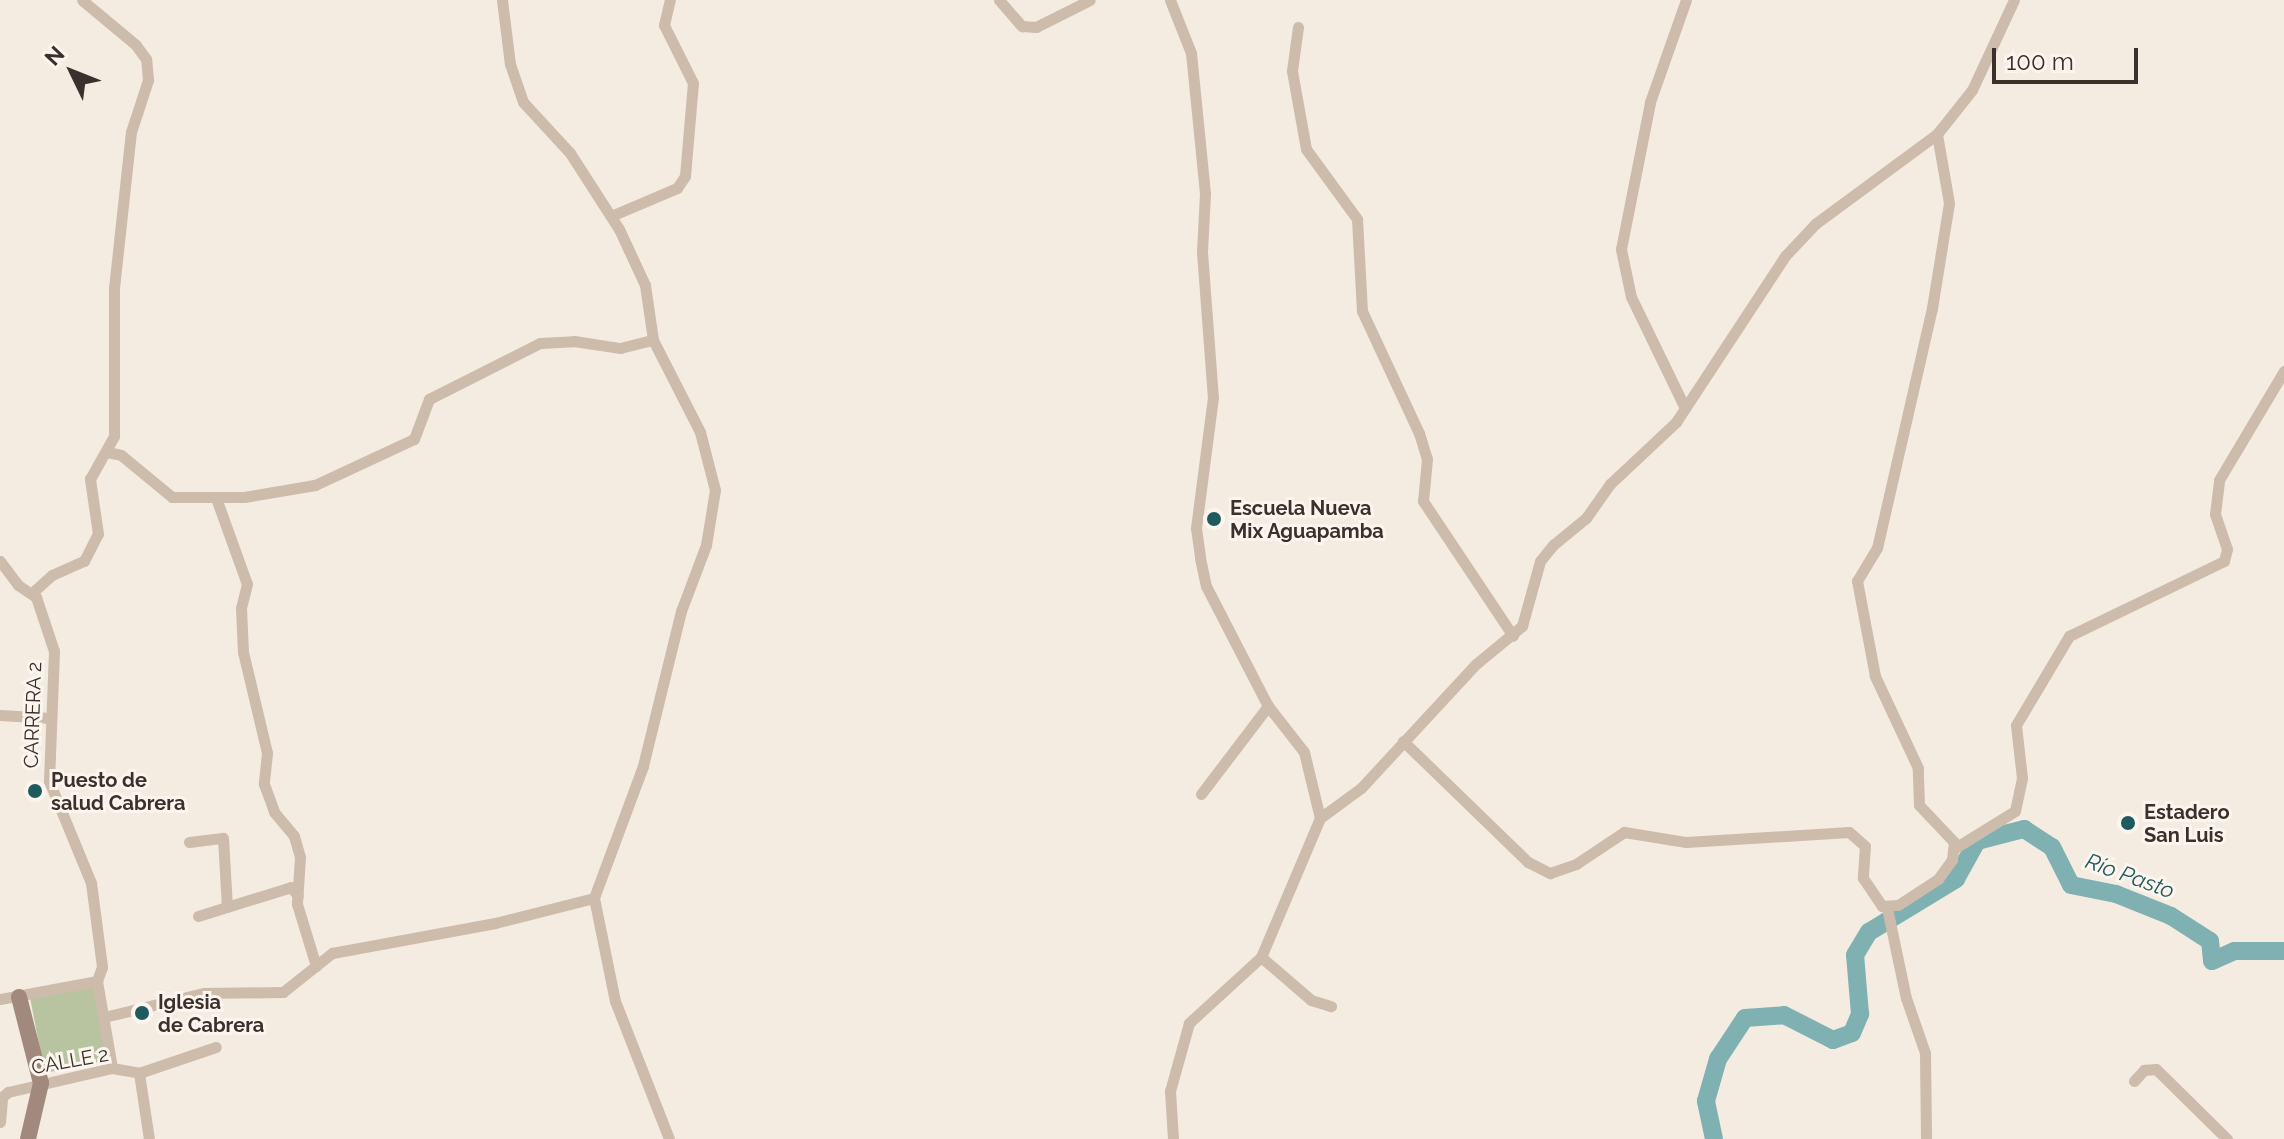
<!DOCTYPE html>
<meta charset="utf-8">
<style>
body{margin:0}
#map{position:relative;width:2284px;height:1139px;overflow:hidden;background:#f4ebe1;font-family:Raleway,sans-serif}
div>[style]{position:absolute}
.green>*{inset:0;background:#b8c4a0;transform-origin:0 0}
.river>*{height:18px;margin:-9px;padding:0 9px;transform-origin:9px;border-radius:9px;background:#7fb0b2}
.street>*{height:11px;margin:-5.5px;padding:0 5.5px;transform-origin:5.5px;border-radius:5.5px;background:#cdbbac}
.secondary>*{height:16px;margin:-8px;padding:0 8px;transform-origin:8px;border-radius:8px;background:#a18a7d}
.dots>*{width:22px;height:22px;translate:-50% -50%;box-sizing:border-box;border:4px solid #fbf5ee;border-radius:50%}
span{translate:-50% -50%;white-space:nowrap;text-align:center;line-height:1.15;-webkit-text-stroke:6px #fbf5ee;paint-order:stroke}
.poi-label{font-size:20px;color:#3b302b;font-weight:700}
.left{translate:0 -50%;text-align:left}
.street-label{font-size:20px;color:#3b302b}
.water-label{font-size:22px;color:#1f5a5e;font-style:italic}
.north{position:absolute;left:32px;top:32px;width:80px;height:80px;-webkit-text-stroke:6px #fbf5ee;paint-order:stroke;rotate:313deg;font-size:22px;font-weight:700;line-height:32px;text-align:center;color:#3b302b}
.north::after{content:'';display:block;margin:auto;width:28px;height:36px;background:#3b302b;clip-path:polygon(50% 0,100% 100%,50% 72%,0 100%)}
.scale{position:absolute;left:1992px;top:48px;width:146px;height:36px;box-sizing:border-box;border:4px solid #3b302b;border-top:0;padding-left:10px;font-size:24px;line-height:28px;white-space:nowrap;color:#3b302b;-webkit-text-stroke:6px #fbf5ee;paint-order:stroke}
</style>
<div id="map">
<div class="green">
<div style="left:94px;top:986px;width:76px;height:65px;rotate:79deg"></div>
</div>
<div class="river">
<div style="left:1714px;top:1139px;width:39px;rotate:-102deg"></div>
<div style="left:1706px;top:1101px;width:44px;rotate:-74.1deg"></div>
<div style="left:1718px;top:1059px;width:49px;rotate:-56.6deg"></div>
<div style="left:1745px;top:1018px;width:39px;rotate:-4deg"></div>
<div style="left:1784px;top:1015px;width:55px;rotate:27deg"></div>
<div style="left:1833px;top:1040px;width:20px;rotate:-20deg"></div>
<div style="left:1852px;top:1033px;width:21px;rotate:-67deg"></div>
<div style="left:1860px;top:1014px;width:59px;rotate:-94.8deg"></div>
<div style="left:1855px;top:955px;width:27px;rotate:-59deg"></div>
<div style="left:1869px;top:932px;width:102px;rotate:-31.3deg"></div>
<div style="left:1956px;top:879px;width:43px;rotate:-61.1deg"></div>
<div style="left:1977px;top:841px;width:49px;rotate:-14.3deg"></div>
<div style="left:2024px;top:829px;width:33px;rotate:33deg"></div>
<div style="left:2052px;top:847px;width:42px;rotate:63.4deg"></div>
<div style="left:2071px;top:885px;width:46px;rotate:11.3deg"></div>
<div style="left:2116px;top:894px;width:59px;rotate:21.8deg"></div>
<div style="left:2171px;top:916px;width:46px;rotate:32.7deg"></div>
<div style="left:2210px;top:941px;width:20px;rotate:84deg"></div>
<div style="left:2212px;top:961px;width:24px;rotate:-24deg"></div>
<div style="left:2234px;top:951px;width:50px"></div>
</div>
<div class="street">
<div style="left:502px;top:0;width:64px;rotate:82.9deg"></div>
<div style="left:510px;top:64px;width:40px;rotate:71.1deg"></div>
<div style="left:523px;top:102px;width:69px;rotate:47.3deg"></div>
<div style="left:570px;top:153px;width:90px;rotate:57.2deg"></div>
<div style="left:619px;top:229px;width:62px;rotate:65.1deg"></div>
<div style="left:645px;top:285px;width:56px;rotate:81.7deg"></div>
<div style="left:653px;top:340px;width:103px;rotate:62.9deg"></div>
<div style="left:700px;top:432px;width:60px;rotate:75.5deg"></div>
<div style="left:715px;top:490px;width:56px;rotate:99.3deg"></div>
<div style="left:706px;top:545px;width:71px;rotate:110.7deg"></div>
<div style="left:681px;top:611px;width:160px;rotate:103.8deg"></div>
<div style="left:643px;top:766px;width:141px;rotate:110.4deg"></div>
<div style="left:594px;top:898px;width:105px;rotate:78.5deg"></div>
<div style="left:615px;top:1001px;width:148px;rotate:68.6deg"></div>
<div style="left:999px;top:0;width:35px;rotate:49deg"></div>
<div style="left:1022px;top:26px;width:14px;rotate:4deg"></div>
<div style="left:1036px;top:27px;width:60px;rotate:-26.6deg"></div>
<div style="left:1170px;top:0;width:57px;rotate:68.4deg"></div>
<div style="left:1191px;top:53px;width:142px;rotate:84.3deg"></div>
<div style="left:1205px;top:194px;width:58px;rotate:93deg"></div>
<div style="left:1202px;top:252px;width:145px;rotate:85.7deg"></div>
<div style="left:1213px;top:397px;width:132px;rotate:97.4deg"></div>
<div style="left:1196px;top:528px;width:30px;rotate:82deg"></div>
<div style="left:1200px;top:558px;width:29px;rotate:78deg"></div>
<div style="left:1206px;top:586px;width:135px;rotate:62.7deg"></div>
<div style="left:1268px;top:706px;width:58px;rotate:52deg"></div>
<div style="left:1304px;top:752px;width:68px;rotate:76.4deg"></div>
<div style="left:1320px;top:818px;width:151px;rotate:113deg"></div>
<div style="left:1261px;top:957px;width:98px;rotate:137.5deg"></div>
<div style="left:1189px;top:1023px;width:71px;rotate:105.6deg"></div>
<div style="left:1170px;top:1091px;width:48px;rotate:86.4deg"></div>
<div style="left:1298px;top:27px;width:44px;rotate:97.8deg"></div>
<div style="left:1292px;top:71px;width:79px;rotate:79.8deg"></div>
<div style="left:1306px;top:149px;width:87px;rotate:53.9deg"></div>
<div style="left:1357px;top:219px;width:92px;rotate:86.9deg"></div>
<div style="left:1362px;top:311px;width:135px;rotate:65deg"></div>
<div style="left:1419px;top:433px;width:27px;rotate:73deg"></div>
<div style="left:1427px;top:459px;width:42px;rotate:95.4deg"></div>
<div style="left:1423px;top:501px;width:162px;rotate:56.3deg"></div>
<div style="left:611px;top:216px;width:72px;rotate:-23deg"></div>
<div style="left:677px;top:188px;width:14px;rotate:-56deg"></div>
<div style="left:685px;top:176px;width:93px;rotate:-85.1deg"></div>
<div style="left:693px;top:83px;width:65px;rotate:-116.6deg"></div>
<div style="left:664px;top:25px;width:26px;rotate:-77deg"></div>
<div style="left:1684px;top:406px;width:121px;rotate:-115.9deg"></div>
<div style="left:1631px;top:297px;width:49px;rotate:-101.8deg"></div>
<div style="left:1621px;top:249px;width:150px;rotate:-78.8deg"></div>
<div style="left:1650px;top:102px;width:108px;rotate:-70.6deg"></div>
<div style="left:107px;top:452px;width:14px;rotate:12deg"></div>
<div style="left:121px;top:455px;width:66px;rotate:39.5deg"></div>
<div style="left:172px;top:497px;width:72px"></div>
<div style="left:244px;top:497px;width:72px;rotate:-9.6deg"></div>
<div style="left:315px;top:485px;width:109px;rotate:-24.9deg"></div>
<div style="left:414px;top:439px;width:43px;rotate:-69.4deg"></div>
<div style="left:429px;top:399px;width:124px;rotate:-26.8deg"></div>
<div style="left:540px;top:343px;width:34px;rotate:-3deg"></div>
<div style="left:574px;top:341px;width:47px;rotate:8.7deg"></div>
<div style="left:620px;top:348px;width:34px;rotate:-14deg"></div>
<div style="left:216px;top:498px;width:91px;rotate:70.2deg"></div>
<div style="left:247px;top:584px;width:25px;rotate:104deg"></div>
<div style="left:241px;top:608px;width:44px;rotate:87.4deg"></div>
<div style="left:243px;top:652px;width:104px;rotate:76.6deg"></div>
<div style="left:267px;top:753px;width:31px;rotate:96deg"></div>
<div style="left:264px;top:784px;width:30px;rotate:70deg"></div>
<div style="left:274px;top:812px;width:31px;rotate:50deg"></div>
<div style="left:294px;top:836px;width:22px;rotate:74deg"></div>
<div style="left:300px;top:857px;width:47px;rotate:93.7deg"></div>
<div style="left:297px;top:904px;width:65px;rotate:73deg"></div>
<div style="left:0;top:561px;width:30px;rotate:53deg"></div>
<div style="left:18px;top:585px;width:22px;rotate:34deg"></div>
<div style="left:36px;top:597px;width:57px;rotate:71.6deg"></div>
<div style="left:54px;top:651px;width:130px;rotate:92.2deg"></div>
<div style="left:49px;top:781px;width:110px;rotate:67.6deg"></div>
<div style="left:91px;top:883px;width:85px;rotate:82.5deg"></div>
<div style="left:102px;top:967px;width:15px;rotate:110deg"></div>
<div style="left:97px;top:981px;width:88px;rotate:80.2deg"></div>
<div style="left:33px;top:592px;width:25px;rotate:-42deg"></div>
<div style="left:52px;top:575px;width:35px;rotate:-24deg"></div>
<div style="left:84px;top:561px;width:30px;rotate:-63deg"></div>
<div style="left:98px;top:534px;width:56px;rotate:-98.3deg"></div>
<div style="left:90px;top:479px;width:49px;rotate:-60.8deg"></div>
<div style="left:114px;top:436px;width:148px;rotate:-90deg"></div>
<div style="left:114px;top:288px;width:157px;rotate:-83.8deg"></div>
<div style="left:131px;top:132px;width:55px;rotate:-71.9deg"></div>
<div style="left:148px;top:80px;width:21px;rotate:-95deg"></div>
<div style="left:146px;top:59px;width:17px;rotate:-126deg"></div>
<div style="left:136px;top:45px;width:70px;rotate:-140.2deg"></div>
<div style="left:0;top:715px;width:51px;rotate:3.4deg"></div>
<div style="left:1403px;top:741px;width:174px;rotate:44.1deg"></div>
<div style="left:1528px;top:862px;width:25px;rotate:27deg"></div>
<div style="left:1550px;top:873px;width:28px;rotate:-19deg"></div>
<div style="left:1576px;top:864px;width:58px;rotate:-33.7deg"></div>
<div style="left:1624px;top:832px;width:63px;rotate:9.2deg"></div>
<div style="left:1686px;top:842px;width:163px;rotate:-3.5deg"></div>
<div style="left:1849px;top:832px;width:21px;rotate:41deg"></div>
<div style="left:1865px;top:846px;width:32px;rotate:94deg"></div>
<div style="left:1863px;top:878px;width:34px;rotate:56deg"></div>
<div style="left:1882px;top:906px;width:16px;rotate:-4deg"></div>
<div style="left:1898px;top:905px;width:48px;rotate:-33deg"></div>
<div style="left:1938px;top:879px;width:24px;rotate:-54deg"></div>
<div style="left:1952px;top:860px;width:18px;rotate:-84deg"></div>
<div style="left:1954px;top:842px;width:51px;rotate:-133.4deg"></div>
<div style="left:1919px;top:805px;width:37px;rotate:-92deg"></div>
<div style="left:1918px;top:768px;width:102px;rotate:-115.1deg"></div>
<div style="left:1875px;top:676px;width:97px;rotate:-100.7deg"></div>
<div style="left:1857px;top:581px;width:39px;rotate:-59deg"></div>
<div style="left:1877px;top:548px;width:246px;rotate:-77.1deg"></div>
<div style="left:1932px;top:308px;width:106px;rotate:-80.8deg"></div>
<div style="left:1949px;top:203px;width:70px;rotate:-99.9deg"></div>
<div style="left:1201px;top:794px;width:111px;rotate:-52.7deg"></div>
<div style="left:1320px;top:818px;width:51px;rotate:-36.2deg"></div>
<div style="left:1361px;top:788px;width:169px;rotate:-47.2deg"></div>
<div style="left:1476px;top:664px;width:60px;rotate:-39.6deg"></div>
<div style="left:1522px;top:626px;width:67px;rotate:-74.5deg"></div>
<div style="left:1540px;top:561px;width:21px;rotate:-51deg"></div>
<div style="left:1553px;top:545px;width:43px;rotate:-39.3deg"></div>
<div style="left:1586px;top:518px;width:42px;rotate:-54.8deg"></div>
<div style="left:1610px;top:484px;width:91px;rotate:-43.2deg"></div>
<div style="left:1676px;top:422px;width:199px;rotate:-56.7deg"></div>
<div style="left:1785px;top:256px;width:44px;rotate:-46.8deg"></div>
<div style="left:1815px;top:224px;width:152px;rotate:-36.4deg"></div>
<div style="left:1937px;top:134px;width:56px;rotate:-51.5deg"></div>
<div style="left:1972px;top:90px;width:99px;rotate:-65deg"></div>
<div style="left:189px;top:842px;width:34px;rotate:-7deg"></div>
<div style="left:223px;top:838px;width:69px;rotate:86.7deg"></div>
<div style="left:1955px;top:848px;width:70px;rotate:-31.7deg"></div>
<div style="left:2015px;top:811px;width:34px;rotate:-78deg"></div>
<div style="left:2022px;top:778px;width:53px;rotate:-96.5deg"></div>
<div style="left:2016px;top:725px;width:104px;rotate:-59.2deg"></div>
<div style="left:2069px;top:636px;width:172px;rotate:-25.8deg"></div>
<div style="left:2224px;top:561px;width:12px;rotate:-76deg"></div>
<div style="left:2227px;top:549px;width:37px;rotate:-109deg"></div>
<div style="left:2215px;top:514px;width:34px;rotate:-83deg"></div>
<div style="left:2219px;top:480px;width:127px;rotate:-59.2deg"></div>
<div style="left:1887px;top:908px;width:92px;rotate:78.1deg"></div>
<div style="left:1906px;top:998px;width:58px;rotate:70.9deg"></div>
<div style="left:1925px;top:1053px;width:86px;rotate:89.3deg"></div>
<div style="left:198px;top:916px;width:97px;rotate:-17.3deg"></div>
<div style="left:291px;top:887px;width:11px;rotate:52deg"></div>
<div style="left:1261px;top:957px;width:66px;rotate:40.7deg"></div>
<div style="left:1311px;top:1000px;width:21px;rotate:17deg"></div>
<div style="left:0;top:999px;width:99px;rotate:-10.5deg"></div>
<div style="left:104px;top:1017px;width:103px;rotate:-13.5deg"></div>
<div style="left:204px;top:993px;width:79px;rotate:-0.7deg"></div>
<div style="left:283px;top:992px;width:63px;rotate:-38.5deg"></div>
<div style="left:332px;top:953px;width:166px;rotate:-10.4deg"></div>
<div style="left:495px;top:923px;width:102px;rotate:-14.2deg"></div>
<div style="left:139px;top:1073px;width:67px;rotate:81.4deg"></div>
<div style="left:2134px;top:1081px;width:15px;rotate:-48deg"></div>
<div style="left:2144px;top:1070px;width:12px;rotate:-5deg"></div>
<div style="left:2156px;top:1069px;width:100px;rotate:44.6deg"></div>
<div style="left:0;top:1122px;width:25px;rotate:-85deg"></div>
<div style="left:2px;top:1097px;width:8px;rotate:-40deg"></div>
<div style="left:8px;top:1092px;width:107px;rotate:-13deg"></div>
<div style="left:112px;top:1068px;width:27px;rotate:10deg"></div>
<div style="left:139px;top:1073px;width:81px;rotate:-18.7deg"></div>
</div>
<div class="secondary">
<div style="left:19px;top:997px;width:89px;rotate:75.7deg"></div>
<div style="left:41px;top:1083px;width:57px;rotate:103.1deg"></div>
</div>
<div class="dots">
<div style="left:1214px;top:519px;background:#1f5a5e"></div>
<div style="left:35px;top:791px;background:#1f5a5e"></div>
<div style="left:2128px;top:823px;background:#1f5a5e"></div>
<div style="left:142px;top:1013px;background:#1f5a5e"></div>
</div>
<div class="poi-label">
<span class="left" style="left:1230px;top:520px">Escuela Nueva<br>Mix Aguapamba</span>
<span class="left" style="left:51px;top:792px">Puesto de<br>salud Cabrera</span>
<span class="left" style="left:2144px;top:824px">Estadero<br>San Luis</span>
<span class="left" style="left:158px;top:1014px">Iglesia<br>de Cabrera</span>
</div>
<div class="street-label">
<span style="left:33px;top:715px;rotate:-88deg">CARRERA 2</span>
<span style="left:70px;top:1061px;rotate:-10deg">CALLE 2</span>
</div>
<div class="water-label">
<span style="left:2130px;top:876px;rotate:20deg">Río Pasto</span>
</div>
<div class="north">N</div>
<div class="scale">100 m</div>
</div>
